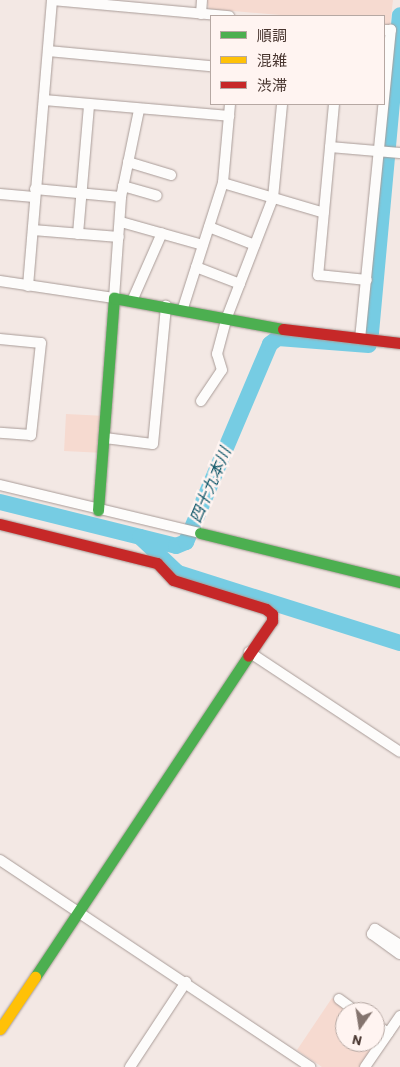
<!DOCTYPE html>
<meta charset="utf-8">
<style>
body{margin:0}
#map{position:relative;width:400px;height:1067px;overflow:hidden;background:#f3e8e4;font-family:Barlow,"Noto Sans JP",sans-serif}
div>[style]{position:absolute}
.green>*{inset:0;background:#f6dad0;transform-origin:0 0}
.river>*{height:16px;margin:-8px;padding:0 8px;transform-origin:8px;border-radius:8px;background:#76cce3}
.roads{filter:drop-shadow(0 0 1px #a99c98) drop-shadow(0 0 1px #a99c98)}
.street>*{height:10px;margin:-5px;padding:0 5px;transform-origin:5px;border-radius:5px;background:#fdfcfb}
.fast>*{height:11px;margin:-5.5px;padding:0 5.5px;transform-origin:5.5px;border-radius:5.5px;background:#4caf50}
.slow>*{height:11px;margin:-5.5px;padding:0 5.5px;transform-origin:5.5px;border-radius:5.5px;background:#ffc107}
.jam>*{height:11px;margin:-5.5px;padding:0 5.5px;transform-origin:5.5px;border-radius:5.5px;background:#c62828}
span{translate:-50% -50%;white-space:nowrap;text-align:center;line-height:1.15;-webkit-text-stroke:5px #fff4f1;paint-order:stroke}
.water-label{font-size:16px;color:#145a6c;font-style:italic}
.legend{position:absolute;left:210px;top:15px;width:175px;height:90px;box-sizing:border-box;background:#fff4f1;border:1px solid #b6a8a3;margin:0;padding:6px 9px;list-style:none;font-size:15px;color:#48352f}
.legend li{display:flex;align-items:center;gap:10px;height:25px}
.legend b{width:25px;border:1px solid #b6a8a3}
.north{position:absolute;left:335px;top:1002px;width:50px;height:50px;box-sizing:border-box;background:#fff4f1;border:1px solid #b6a8a3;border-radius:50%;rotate:193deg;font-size:14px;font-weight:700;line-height:20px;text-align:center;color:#48352f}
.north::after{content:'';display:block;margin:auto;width:18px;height:22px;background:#84746e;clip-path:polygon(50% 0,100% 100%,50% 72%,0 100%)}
</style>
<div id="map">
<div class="green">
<div style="clip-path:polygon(207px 0,393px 0,390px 25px,384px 24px,384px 16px,292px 16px,209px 9px)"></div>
<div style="left:66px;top:414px;width:35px;height:37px;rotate:3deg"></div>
<div style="clip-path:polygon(332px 998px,353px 1012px,345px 1012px,345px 1042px,375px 1042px,375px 1027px,383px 1032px,359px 1067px,322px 1067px,297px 1050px)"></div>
</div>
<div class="river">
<div style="left:371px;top:333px;width:319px;rotate:-84.8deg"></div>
<div style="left:0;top:502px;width:181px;rotate:14deg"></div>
<div style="left:176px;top:546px;width:11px;rotate:-22deg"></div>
<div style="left:186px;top:542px;width:215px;rotate:-67deg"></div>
<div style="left:270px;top:344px;width:10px;rotate:-37deg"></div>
<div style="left:278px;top:338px;width:91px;rotate:4.4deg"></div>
<div style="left:140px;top:537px;width:52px;rotate:43.5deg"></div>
<div style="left:178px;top:573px;width:233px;rotate:17.5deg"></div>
</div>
<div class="roads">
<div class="street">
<div style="left:52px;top:0;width:178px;rotate:5.2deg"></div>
<div style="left:201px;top:14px;width:14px;rotate:-86deg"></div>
<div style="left:48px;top:51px;width:164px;rotate:5.3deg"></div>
<div style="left:44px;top:100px;width:186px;rotate:4.9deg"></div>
<div style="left:230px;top:104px;width:79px;rotate:95.1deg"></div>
<div style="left:223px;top:183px;width:105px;rotate:16.5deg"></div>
<div style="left:334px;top:104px;width:172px;rotate:95.3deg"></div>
<div style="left:318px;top:275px;width:49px;rotate:5.8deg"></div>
<div style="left:330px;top:147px;width:70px;rotate:4.9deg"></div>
<div style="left:128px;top:162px;width:45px;rotate:16.8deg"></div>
<div style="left:123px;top:186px;width:35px;rotate:16deg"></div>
<div style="left:35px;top:189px;width:86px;rotate:5.3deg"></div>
<div style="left:0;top:194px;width:34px;rotate:5deg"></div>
<div style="left:121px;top:222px;width:85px;rotate:15.7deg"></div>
<div style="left:209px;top:227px;width:49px;rotate:21.4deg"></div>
<div style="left:33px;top:230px;width:86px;rotate:4.7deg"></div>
<div style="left:78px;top:234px;width:129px;rotate:-85.1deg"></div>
<div style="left:196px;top:267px;width:47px;rotate:21.1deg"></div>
<div style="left:0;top:281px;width:115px;rotate:8.5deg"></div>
<div style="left:114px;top:298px;width:101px;rotate:-86deg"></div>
<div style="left:121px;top:197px;width:89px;rotate:-78.3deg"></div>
<div style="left:28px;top:286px;width:287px;rotate:-85.2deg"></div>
<div style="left:132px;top:301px;width:74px;rotate:-66.2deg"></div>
<div style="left:183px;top:308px;width:131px;rotate:-72.3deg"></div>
<div style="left:0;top:339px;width:41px;rotate:5.6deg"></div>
<div style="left:41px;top:343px;width:93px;rotate:96.2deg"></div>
<div style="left:31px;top:435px;width:31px;rotate:-176deg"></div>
<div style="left:360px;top:339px;width:311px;rotate:-84.3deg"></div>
<div style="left:391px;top:30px;width:7px;rotate:180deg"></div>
<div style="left:201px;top:401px;width:37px;rotate:-56deg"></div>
<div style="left:222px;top:370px;width:17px;rotate:-107deg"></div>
<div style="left:217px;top:354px;width:38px;rotate:-75deg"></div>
<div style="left:227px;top:317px;width:128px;rotate:-68.9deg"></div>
<div style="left:273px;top:198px;width:94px;rotate:-84.5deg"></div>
<div style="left:105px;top:438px;width:48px;rotate:7.1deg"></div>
<div style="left:153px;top:444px;width:139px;rotate:-84.6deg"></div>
<div style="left:0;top:485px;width:206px;rotate:13.5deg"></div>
<div style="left:249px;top:652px;width:181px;rotate:33.5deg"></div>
<div style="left:0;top:860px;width:373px;rotate:33.7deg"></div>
<div style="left:400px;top:945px;width:30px;rotate:-147deg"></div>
<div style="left:375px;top:929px;width:6px;rotate:121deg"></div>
<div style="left:372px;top:934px;width:34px;rotate:36deg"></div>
<div style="left:339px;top:999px;width:22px;rotate:36deg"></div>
<div style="left:375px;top:1024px;width:16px;rotate:35deg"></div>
<div style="left:130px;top:1067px;width:102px;rotate:-56.6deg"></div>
<div style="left:365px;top:1067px;width:62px;rotate:-55.5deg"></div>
</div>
<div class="fast">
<div style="left:98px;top:510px;width:213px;rotate:-85.7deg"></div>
<div style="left:114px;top:298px;width:172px;rotate:10.4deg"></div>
<div style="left:200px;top:533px;width:206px;rotate:13.8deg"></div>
<div style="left:35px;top:977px;width:385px;rotate:-56.4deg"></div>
</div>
<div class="slow">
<div style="left:0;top:1029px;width:63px;rotate:-56.1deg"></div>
</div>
<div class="jam">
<div style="left:283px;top:329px;width:118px;rotate:6.8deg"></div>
<div style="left:0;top:524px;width:162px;rotate:14deg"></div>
<div style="left:157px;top:563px;width:23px;rotate:47deg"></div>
<div style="left:173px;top:580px;width:97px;rotate:17.3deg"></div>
<div style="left:266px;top:609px;width:8px;rotate:40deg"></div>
<div style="left:272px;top:614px;width:7px;rotate:90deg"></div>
<div style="left:272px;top:621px;width:42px;rotate:124.4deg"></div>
</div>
</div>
<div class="water-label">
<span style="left:210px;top:485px;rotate:-67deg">四十九本川</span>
</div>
<ul class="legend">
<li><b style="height:6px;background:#4caf50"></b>順調</li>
<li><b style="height:6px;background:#ffc107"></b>混雑</li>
<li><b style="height:6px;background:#c62828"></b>渋滞</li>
</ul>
<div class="north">N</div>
</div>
